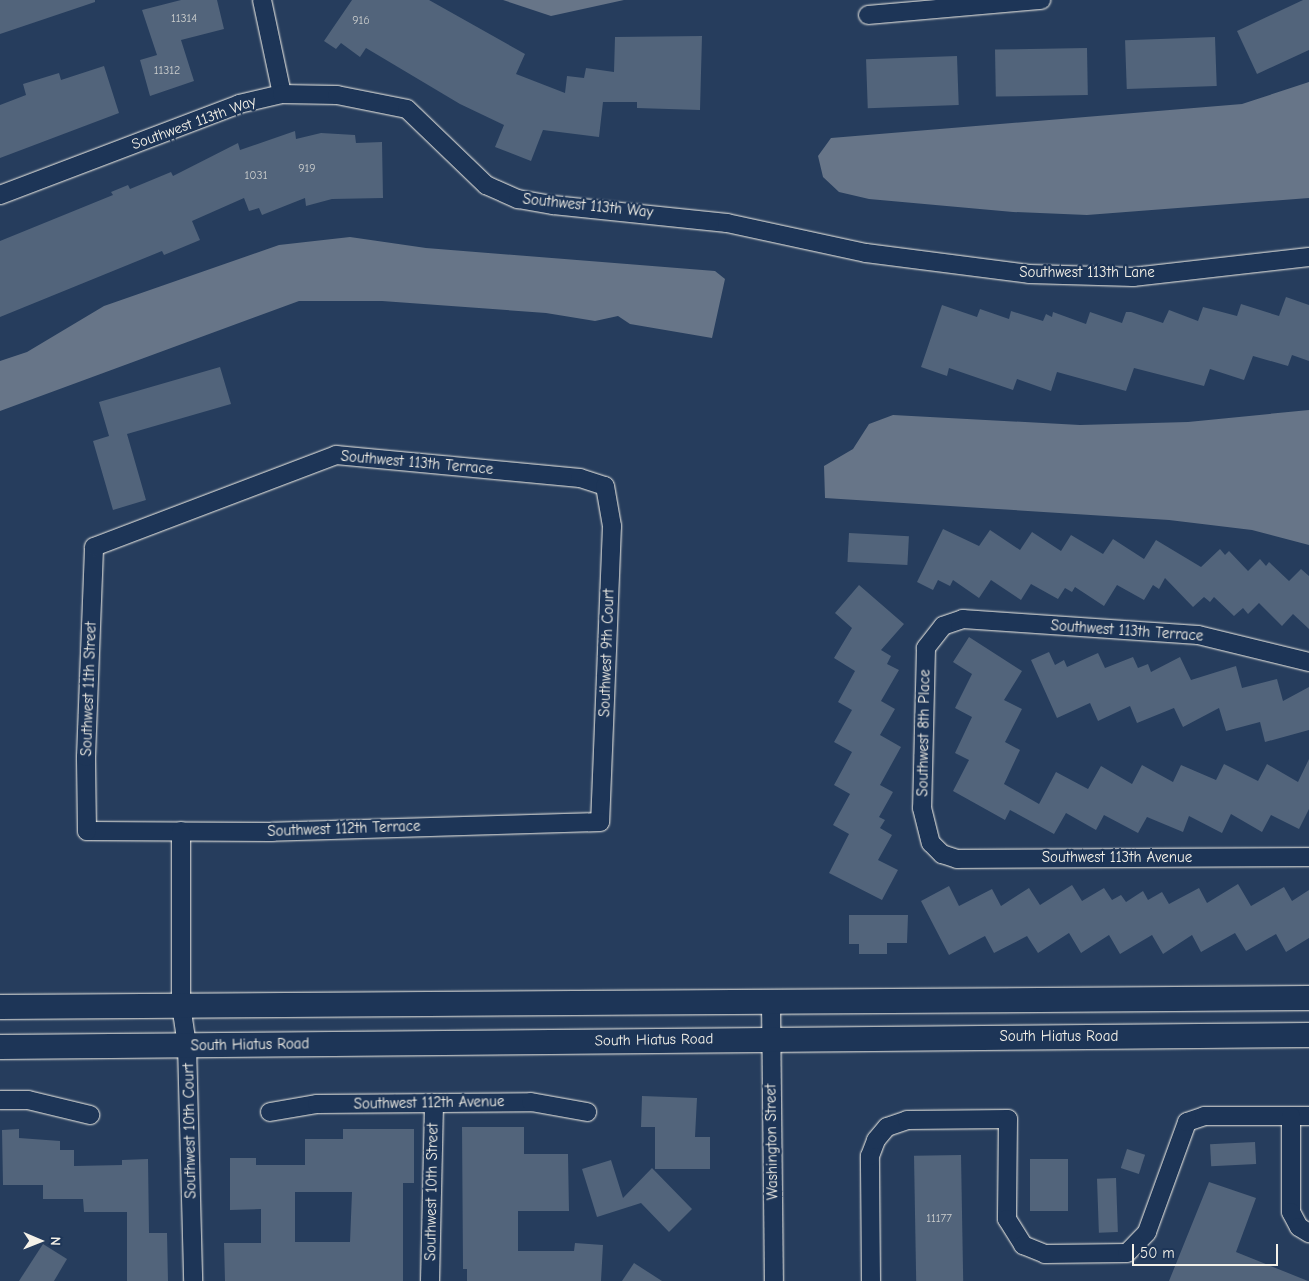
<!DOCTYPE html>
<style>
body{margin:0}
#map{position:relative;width:1309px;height:1281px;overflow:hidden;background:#263d5d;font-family:"Comic Neue",sans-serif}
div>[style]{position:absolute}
.water>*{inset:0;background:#677588}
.building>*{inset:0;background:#52647b;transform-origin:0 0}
.roads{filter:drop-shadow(0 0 1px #f4f1e8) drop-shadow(0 0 1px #f4f1e8)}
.street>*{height:18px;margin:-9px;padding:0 9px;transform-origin:9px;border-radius:9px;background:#1d3557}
.secondary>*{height:24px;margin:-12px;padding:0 12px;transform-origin:12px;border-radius:12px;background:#1d3557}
span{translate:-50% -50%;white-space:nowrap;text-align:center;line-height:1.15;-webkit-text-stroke:4.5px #1d3557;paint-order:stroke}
.number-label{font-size:12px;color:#cccecd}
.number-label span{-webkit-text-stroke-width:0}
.street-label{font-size:15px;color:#f4f1e8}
.north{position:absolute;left:15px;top:1216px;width:50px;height:50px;-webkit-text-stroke:4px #1d3557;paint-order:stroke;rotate:91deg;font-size:14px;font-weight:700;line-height:20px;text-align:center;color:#f4f1e8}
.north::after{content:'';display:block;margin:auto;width:18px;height:22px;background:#f4f1e8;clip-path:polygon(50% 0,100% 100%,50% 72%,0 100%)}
.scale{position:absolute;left:1132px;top:1244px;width:146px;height:22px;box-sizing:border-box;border:2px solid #f4f1e8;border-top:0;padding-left:6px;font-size:15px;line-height:18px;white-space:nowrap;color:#f4f1e8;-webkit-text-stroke:4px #1d3557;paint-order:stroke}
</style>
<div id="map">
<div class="water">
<div style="clip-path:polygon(503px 0,624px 0,551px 16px)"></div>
<div style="clip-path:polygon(1309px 82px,1309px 198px,1087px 215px,1013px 212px,869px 199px,839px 192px,823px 177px,818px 156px,831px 138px,1242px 104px)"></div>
<div style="clip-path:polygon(350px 237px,426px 248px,715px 271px,725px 279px,712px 338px,630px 324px,618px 316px,595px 321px,546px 313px,382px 301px,299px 301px,0 411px,0 361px,27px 352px,104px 306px,279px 245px)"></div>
<div style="clip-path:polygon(1309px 410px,1309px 545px,1252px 530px,1169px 520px,825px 498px,824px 466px,853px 449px,869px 424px,893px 415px,1080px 425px,1188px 422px)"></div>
</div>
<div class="building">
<div style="clip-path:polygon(0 0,95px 0,95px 2px,0 34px)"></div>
<div style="clip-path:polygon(181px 0,217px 0,224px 29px,181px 40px,194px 81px,150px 96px,140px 60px,157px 55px,142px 10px)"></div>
<div style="clip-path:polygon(352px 0,429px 0,525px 54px,516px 74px,565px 93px,567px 76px,584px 78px,586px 68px,614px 72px,615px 37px,702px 36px,700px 110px,637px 108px,637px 102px,603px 102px,599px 137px,543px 130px,531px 161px,495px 147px,504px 125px,460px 104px,366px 48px,360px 57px,341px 43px,336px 49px,324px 41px)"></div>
<div style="clip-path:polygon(1303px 0,1309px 0,1309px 50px,1257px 74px,1237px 31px)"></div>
<div style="left:1215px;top:37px;width:49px;height:90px;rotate:88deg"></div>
<div style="left:1087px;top:48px;width:47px;height:92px;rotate:89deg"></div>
<div style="left:957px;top:56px;width:49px;height:91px;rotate:88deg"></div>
<div style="clip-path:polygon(104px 66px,119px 113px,0 158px,0 105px,26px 95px,23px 84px,59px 73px,61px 80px)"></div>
<div style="clip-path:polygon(295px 131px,296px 139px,321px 133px,355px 135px,356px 143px,382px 142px,383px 198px,332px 199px,306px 206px,305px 198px,262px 215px,259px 208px,249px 211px,244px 198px,192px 221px,200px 240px,164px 255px,162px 251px,0 317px,0 241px,113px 195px,111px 192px,128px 185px,130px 189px,171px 172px,173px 176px,238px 143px,240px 150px)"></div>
<div style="clip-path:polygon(1286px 297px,1309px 305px,1309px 361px,1292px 355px,1288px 366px,1253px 356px,1244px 380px,1210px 369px,1204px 386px,1134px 368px,1126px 391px,1057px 372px,1051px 391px,1017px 379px,1013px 390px,949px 368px,947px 376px,921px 367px,942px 305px,977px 317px,980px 309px,1009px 319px,1011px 311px,1043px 321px,1046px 314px,1052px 317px,1053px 312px,1086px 324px,1090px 312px,1122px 323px,1126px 312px,1131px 312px,1163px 323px,1169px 310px,1198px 321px,1203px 307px,1237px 316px,1241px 304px,1279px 316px)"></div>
<div style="clip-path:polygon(220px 367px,231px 404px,127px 434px,146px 500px,113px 510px,93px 441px,109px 436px,99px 402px)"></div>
<div style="clip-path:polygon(943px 529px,979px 546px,990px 530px,1020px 550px,1032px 532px,1061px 551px,1071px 535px,1103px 554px,1113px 539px,1144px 559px,1156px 540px,1201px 567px,1220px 549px,1225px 555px,1229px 551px,1248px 571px,1260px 559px,1266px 566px,1269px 562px,1289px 581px,1301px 569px,1309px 576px,1309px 629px,1293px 614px,1282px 626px,1259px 603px,1248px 614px,1243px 608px,1234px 616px,1214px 597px,1210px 602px,1204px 597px,1193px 607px,1165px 578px,1159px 589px,1153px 585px,1144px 600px,1117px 585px,1104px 606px,1075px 587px,1072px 592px,1065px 588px,1058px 599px,1031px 584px,1021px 600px,991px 580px,979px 598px,953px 580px,950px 586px,938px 580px,933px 590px,917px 582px)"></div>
<div style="left:849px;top:533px;width:60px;height:29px;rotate:3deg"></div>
<div style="clip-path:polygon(859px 585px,904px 624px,881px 650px,891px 656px,887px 664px,899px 670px,881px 701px,895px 709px,880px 735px,901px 747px,880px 785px,893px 792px,879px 817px,885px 820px,880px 828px,892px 835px,878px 860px,898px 870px,882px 900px,829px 873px,849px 834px,833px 825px,850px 794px,834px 785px,852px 752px,834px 742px,852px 710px,838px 702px,855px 671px,834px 658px,852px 628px,835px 613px)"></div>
<div style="clip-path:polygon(969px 637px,1022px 671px,1004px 700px,1022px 709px,1005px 742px,1020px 750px,1004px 784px,1039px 804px,1056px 772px,1088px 789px,1101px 766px,1132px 784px,1142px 765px,1173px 782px,1181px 765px,1216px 780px,1224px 764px,1258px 781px,1267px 764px,1298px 782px,1309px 759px,1309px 809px,1299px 829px,1271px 815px,1262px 832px,1231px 814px,1222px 833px,1189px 816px,1183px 832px,1147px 817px,1138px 833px,1104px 815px,1096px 830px,1066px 813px,1054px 834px,1010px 810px,1005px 820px,953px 791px,969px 760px,955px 753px,972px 717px,955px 708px,972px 674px,953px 662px)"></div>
<div style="clip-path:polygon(1049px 652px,1055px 665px,1064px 660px,1067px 667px,1098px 653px,1105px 668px,1133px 657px,1138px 668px,1148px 664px,1151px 672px,1180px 657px,1191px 680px,1236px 666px,1242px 688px,1277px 679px,1283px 701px,1309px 687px,1309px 730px,1265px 742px,1260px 722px,1226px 731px,1219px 708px,1183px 727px,1174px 708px,1137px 723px,1130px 706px,1098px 721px,1090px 703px,1057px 718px,1031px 660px)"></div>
<div style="clip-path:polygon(1238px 884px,1251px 906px,1284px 887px,1292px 901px,1309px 890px,1309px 938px,1286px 952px,1276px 934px,1246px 951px,1235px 933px,1201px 952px,1192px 935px,1163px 954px,1152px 935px,1120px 954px,1109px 935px,1081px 953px,1069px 933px,1038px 953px,1027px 936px,994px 953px,985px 936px,949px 955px,921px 901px,949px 886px,959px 906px,992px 889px,1001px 906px,1029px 888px,1040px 905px,1072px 885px,1082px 901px,1104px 888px,1112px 900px,1121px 895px,1126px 902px,1143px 891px,1148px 900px,1162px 892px,1169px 904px,1199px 888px,1207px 903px)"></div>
<div style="clip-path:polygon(849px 915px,908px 915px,907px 943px,887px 943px,887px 954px,859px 954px,859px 944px,849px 944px)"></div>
<div style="clip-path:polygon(642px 1096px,697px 1098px,695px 1137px,710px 1137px,710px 1169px,655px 1169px,655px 1127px,641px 1127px)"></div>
<div style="clip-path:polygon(462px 1127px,524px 1127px,524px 1154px,568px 1154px,569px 1211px,518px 1211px,518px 1251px,574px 1251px,575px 1243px,603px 1245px,601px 1281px,467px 1281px,467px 1269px,463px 1269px)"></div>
<div style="clip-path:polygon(19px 1129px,19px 1138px,60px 1141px,60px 1150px,74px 1150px,74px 1166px,122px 1165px,122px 1160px,148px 1159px,149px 1233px,167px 1233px,168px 1281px,127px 1281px,127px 1212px,84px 1212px,83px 1199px,43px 1199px,43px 1185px,3px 1185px,2px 1130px)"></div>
<div style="clip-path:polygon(evenodd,343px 1129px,414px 1129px,414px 1183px,403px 1183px,403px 1281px,225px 1281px,224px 1243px,261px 1243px,261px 1209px,230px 1210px,230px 1158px,256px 1158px,256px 1165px,305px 1165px,305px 1139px,343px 1139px,343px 1129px,295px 1192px,352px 1192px,350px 1242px,295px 1242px,295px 1192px)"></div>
<div style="left:1255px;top:1142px;width:22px;height:45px;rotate:87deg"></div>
<div style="left:1127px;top:1149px;width:19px;height:20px;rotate:18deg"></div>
<div style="left:961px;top:1155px;width:126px;height:47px;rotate:89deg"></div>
<div style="left:1030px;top:1159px;width:38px;height:52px"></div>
<div style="clip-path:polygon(611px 1160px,623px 1198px,652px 1168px,692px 1209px,669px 1232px,641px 1203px,597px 1217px,582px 1169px)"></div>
<div style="left:1116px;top:1178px;width:54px;height:19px;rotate:88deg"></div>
<div style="clip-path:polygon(1209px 1182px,1256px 1198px,1236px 1252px,1308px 1281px,1169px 1281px)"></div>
<div style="clip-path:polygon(43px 1244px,67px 1259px,54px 1281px,19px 1281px)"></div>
<div style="clip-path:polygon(634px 1263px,662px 1281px,622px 1281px)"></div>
</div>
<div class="roads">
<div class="street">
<div style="left:262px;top:0;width:96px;rotate:78deg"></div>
<div style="left:868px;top:15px;width:174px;rotate:-5deg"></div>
<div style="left:0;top:195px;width:256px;rotate:-20.8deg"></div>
<div style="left:239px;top:104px;width:44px;rotate:-13.1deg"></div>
<div style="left:282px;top:94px;width:55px;rotate:1deg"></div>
<div style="left:337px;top:95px;width:71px;rotate:11.3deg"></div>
<div style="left:407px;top:109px;width:110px;rotate:43.9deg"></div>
<div style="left:486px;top:185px;width:35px;rotate:24deg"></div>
<div style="left:518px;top:199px;width:36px;rotate:10deg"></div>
<div style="left:553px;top:205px;width:175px;rotate:5.9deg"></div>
<div style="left:727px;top:223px;width:142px;rotate:12.2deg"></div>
<div style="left:866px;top:253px;width:164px;rotate:7.3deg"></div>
<div style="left:1029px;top:274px;width:104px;rotate:1.7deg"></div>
<div style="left:1133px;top:277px;width:177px;rotate:-6.5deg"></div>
<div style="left:336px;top:455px;width:245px;rotate:5.4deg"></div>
<div style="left:580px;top:478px;width:26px;rotate:18deg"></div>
<div style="left:605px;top:486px;width:41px;rotate:80.1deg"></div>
<div style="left:612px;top:526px;width:296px;rotate:92.3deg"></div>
<div style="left:600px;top:822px;width:328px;rotate:178.3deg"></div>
<div style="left:272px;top:832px;width:185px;rotate:-179.7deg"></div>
<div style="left:87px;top:831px;width:74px;rotate:-90.8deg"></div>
<div style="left:86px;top:757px;width:210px;rotate:-87.8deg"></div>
<div style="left:94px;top:547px;width:259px;rotate:-20.8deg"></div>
<div style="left:1309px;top:662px;width:114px;rotate:-166.3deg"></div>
<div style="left:1198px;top:635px;width:236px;rotate:-176.1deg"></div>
<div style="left:963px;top:619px;width:21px;rotate:161deg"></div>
<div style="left:943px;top:626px;width:28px;rotate:128deg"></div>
<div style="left:926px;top:648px;width:160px;rotate:91.4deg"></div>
<div style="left:922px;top:808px;width:36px;rotate:76deg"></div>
<div style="left:931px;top:843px;width:16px;rotate:45deg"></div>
<div style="left:942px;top:854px;width:16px;rotate:18deg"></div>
<div style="left:957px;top:859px;width:352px;rotate:-0.3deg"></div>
<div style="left:181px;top:831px;width:174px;rotate:90deg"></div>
<div style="left:181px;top:1005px;width:40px;rotate:81.5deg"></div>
<div style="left:187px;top:1045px;width:236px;rotate:88.5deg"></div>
<div style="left:771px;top:1003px;width:278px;rotate:89.4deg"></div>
<div style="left:0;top:1100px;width:28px"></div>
<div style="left:28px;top:1100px;width:64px;rotate:13.6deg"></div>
<div style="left:270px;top:1112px;width:48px;rotate:-9.7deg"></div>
<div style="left:317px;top:1104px;width:214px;rotate:-0.5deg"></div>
<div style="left:531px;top:1102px;width:57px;rotate:10.1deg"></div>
<div style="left:1291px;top:1116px;width:18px"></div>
<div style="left:430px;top:1281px;width:178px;rotate:-88.7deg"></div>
<div style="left:871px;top:1281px;width:125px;rotate:-90.5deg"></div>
<div style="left:870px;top:1156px;width:17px;rotate:-69deg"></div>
<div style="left:876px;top:1140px;width:17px;rotate:-50deg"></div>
<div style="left:887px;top:1127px;width:21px;rotate:-19deg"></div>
<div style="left:907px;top:1120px;width:101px;rotate:-0.6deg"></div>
<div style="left:1008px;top:1119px;width:100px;rotate:90.6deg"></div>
<div style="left:1007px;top:1219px;width:31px;rotate:58deg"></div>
<div style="left:1023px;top:1245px;width:24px;rotate:22deg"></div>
<div style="left:1045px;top:1254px;width:82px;rotate:-0.7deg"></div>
<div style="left:1127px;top:1253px;width:29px;rotate:-46deg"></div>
<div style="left:1147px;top:1232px;width:117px;rotate:-70deg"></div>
<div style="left:1187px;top:1122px;width:18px;rotate:-19deg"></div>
<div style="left:1204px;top:1116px;width:87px"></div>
<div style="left:1291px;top:1116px;width:96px;rotate:90deg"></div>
<div style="left:1291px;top:1212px;width:17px;rotate:62deg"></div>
<div style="left:1299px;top:1227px;width:12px;rotate:31deg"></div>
</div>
<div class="secondary">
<div style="left:0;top:1007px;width:1309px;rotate:-0.39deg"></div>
<div style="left:0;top:1047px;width:1309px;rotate:-0.53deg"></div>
</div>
</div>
<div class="number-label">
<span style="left:184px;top:19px">11314</span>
<span style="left:361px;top:21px">916</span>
<span style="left:167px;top:71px">11312</span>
<span style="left:307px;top:169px">919</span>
<span style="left:256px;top:176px">1031</span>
<span style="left:939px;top:1219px">11177</span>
</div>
<div class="street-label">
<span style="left:194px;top:123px;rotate:-20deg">Southwest 113th Way</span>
<span style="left:588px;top:206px;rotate:6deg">Southwest 113th Way</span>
<span style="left:1087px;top:273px">Southwest 113th Lane</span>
<span style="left:417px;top:463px;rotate:5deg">Southwest 113th Terrace</span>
<span style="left:1127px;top:631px;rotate:4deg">Southwest 113th Terrace</span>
<span style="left:607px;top:653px;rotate:-88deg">Southwest 9th Court</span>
<span style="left:89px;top:689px;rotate:-88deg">Southwest 11th Street</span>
<span style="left:924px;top:733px;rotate:-89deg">Southwest 8th Place</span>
<span style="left:344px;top:829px;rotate:-2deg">Southwest 112th Terrace</span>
<span style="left:1117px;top:858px">Southwest 113th Avenue</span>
<span style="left:1059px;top:1037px">South Hiatus Road</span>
<span style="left:654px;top:1040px;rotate:-1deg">South Hiatus Road</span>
<span style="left:250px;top:1045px;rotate:-1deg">South Hiatus Road</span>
<span style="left:429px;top:1103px;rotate:-1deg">Southwest 112th Avenue</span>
<span style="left:190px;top:1131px;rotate:-91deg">Southwest 10th Court</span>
<span style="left:772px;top:1142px;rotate:-91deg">Washington Street</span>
<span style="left:432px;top:1192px;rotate:-89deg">Southwest 10th Street</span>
</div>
<div class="north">N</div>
<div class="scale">50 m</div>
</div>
